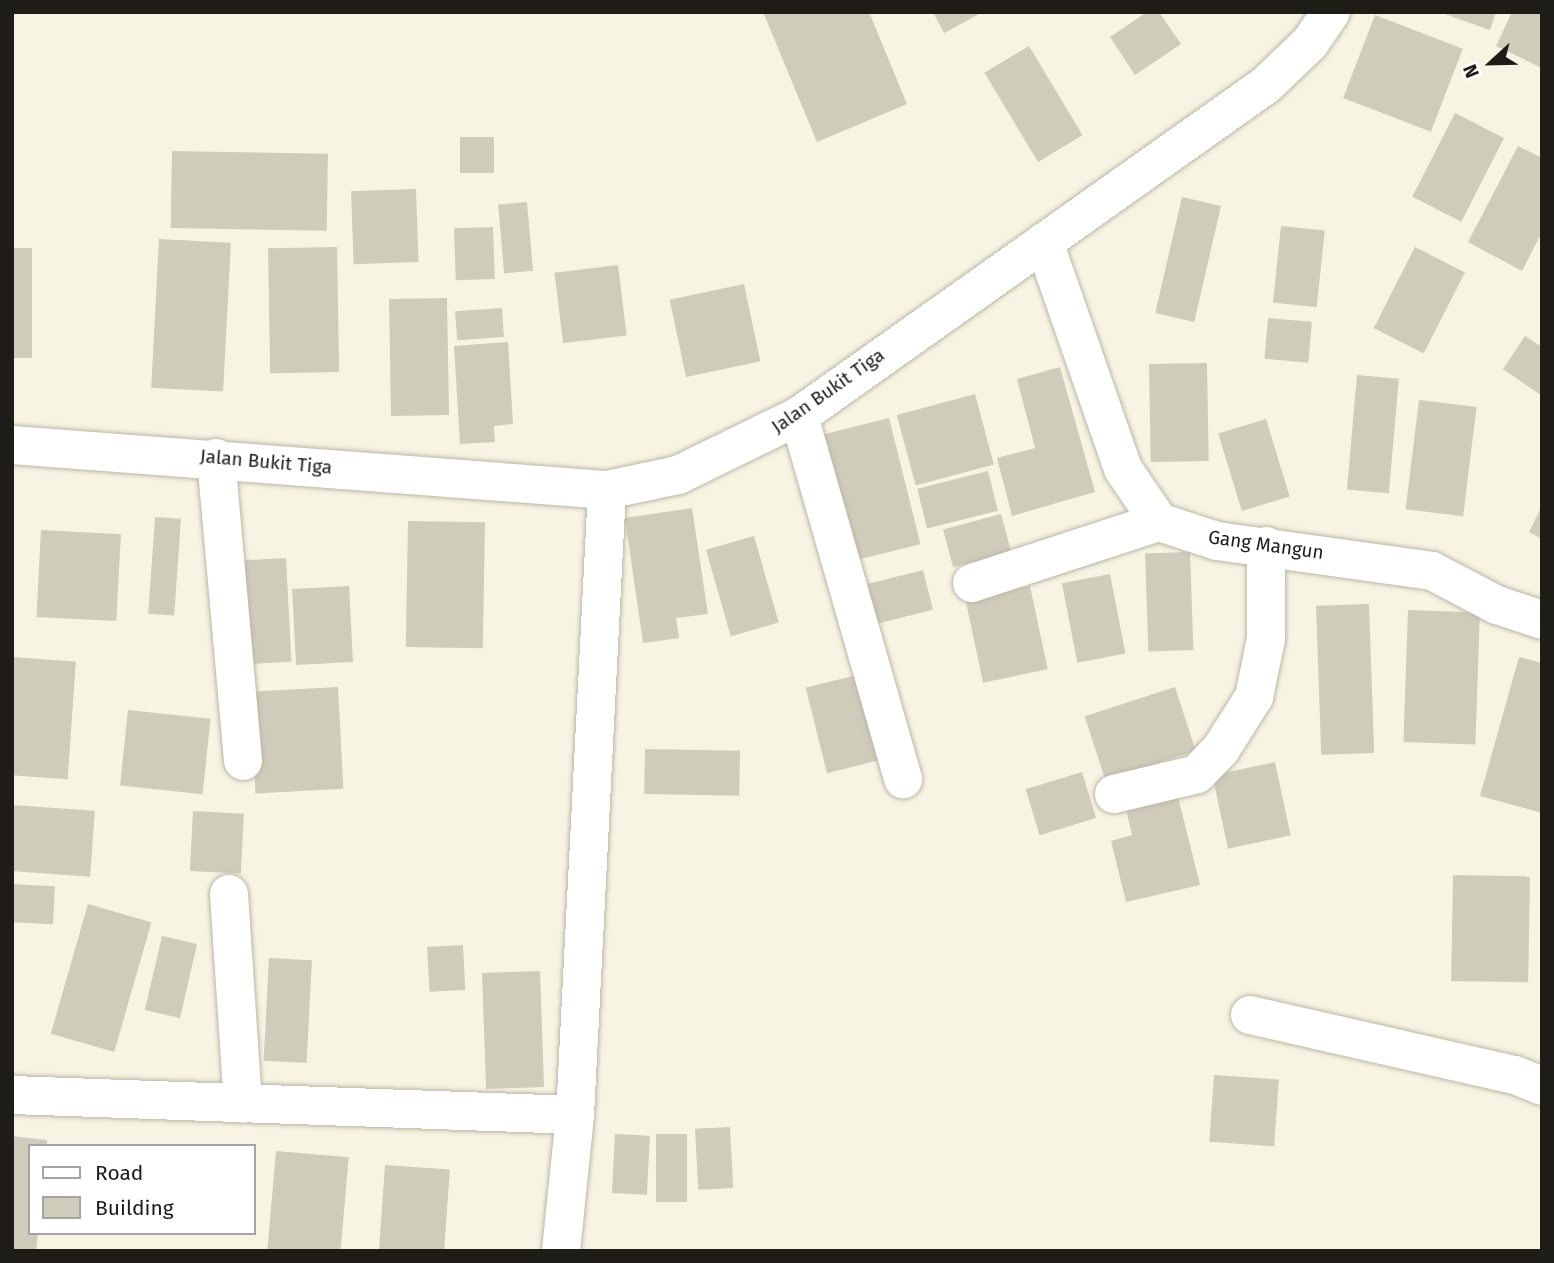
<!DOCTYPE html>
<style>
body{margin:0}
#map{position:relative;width:1554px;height:1263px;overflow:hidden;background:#f8f4e3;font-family:"Fira Sans",sans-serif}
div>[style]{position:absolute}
.building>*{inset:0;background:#d0ccbc;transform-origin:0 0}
.roads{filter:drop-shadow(0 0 2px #bbb7a7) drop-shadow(0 0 2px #bbb7a7)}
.minor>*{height:38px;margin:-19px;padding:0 19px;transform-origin:19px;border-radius:19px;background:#fff}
span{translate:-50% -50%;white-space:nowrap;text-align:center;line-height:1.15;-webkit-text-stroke:5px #fff;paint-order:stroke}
.street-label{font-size:19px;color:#1d1c16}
.frame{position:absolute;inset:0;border:14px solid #1d1c16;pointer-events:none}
.legend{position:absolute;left:28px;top:1144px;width:228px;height:91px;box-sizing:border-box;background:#fff;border:2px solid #a5a4a2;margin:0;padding:9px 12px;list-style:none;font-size:21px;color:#1d1c16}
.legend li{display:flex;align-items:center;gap:14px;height:35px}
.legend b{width:35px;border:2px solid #a5a4a2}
.north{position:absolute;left:1456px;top:28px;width:70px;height:70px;-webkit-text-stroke:5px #fff;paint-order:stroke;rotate:248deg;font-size:19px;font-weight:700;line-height:28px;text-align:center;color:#1d1c16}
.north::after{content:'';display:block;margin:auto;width:24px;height:32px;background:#1d1c16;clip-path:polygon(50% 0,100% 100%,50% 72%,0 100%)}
</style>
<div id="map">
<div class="building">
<div style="clip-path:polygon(763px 12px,869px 12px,907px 104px,817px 142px)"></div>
<div style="clip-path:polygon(933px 12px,983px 12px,944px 33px)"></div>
<div style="clip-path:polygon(1147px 12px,1159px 12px,1181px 44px,1135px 75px,1110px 37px)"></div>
<div style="clip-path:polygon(1439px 12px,1496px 12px,1490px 30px)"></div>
<div style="clip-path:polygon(1512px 12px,1542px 12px,1542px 68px,1496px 46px)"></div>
<div style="left:1375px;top:15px;width:94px;height:89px;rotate:21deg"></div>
<div style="left:1029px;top:46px;width:104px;height:52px;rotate:59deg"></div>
<div style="left:1455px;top:113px;width:55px;height:94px;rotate:27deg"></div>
<div style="left:460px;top:137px;width:34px;height:36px"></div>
<div style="clip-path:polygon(1518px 146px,1542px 158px,1542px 232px,1522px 271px,1468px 242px)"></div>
<div style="left:172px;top:151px;width:156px;height:77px;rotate:1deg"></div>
<div style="left:416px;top:189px;width:73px;height:65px;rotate:88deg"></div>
<div style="left:1182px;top:197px;width:40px;height:119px;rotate:13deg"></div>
<div style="left:527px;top:202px;width:69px;height:29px;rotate:85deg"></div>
<div style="left:1281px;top:226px;width:44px;height:77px;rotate:6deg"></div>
<div style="left:493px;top:227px;width:52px;height:39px;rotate:88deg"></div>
<div style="left:159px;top:239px;width:72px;height:149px;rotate:3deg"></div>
<div style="left:337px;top:247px;width:125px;height:69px;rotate:89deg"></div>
<div style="left:1415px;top:247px;width:56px;height:91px;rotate:27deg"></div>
<div style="left:12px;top:248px;width:20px;height:110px"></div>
<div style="left:618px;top:265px;width:71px;height:64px;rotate:83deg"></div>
<div style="left:744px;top:284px;width:79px;height:76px;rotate:78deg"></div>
<div style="left:447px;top:298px;width:117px;height:58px;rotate:89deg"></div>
<div style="left:502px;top:308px;width:29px;height:47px;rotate:86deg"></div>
<div style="left:1268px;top:318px;width:44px;height:41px;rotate:5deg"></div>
<div style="clip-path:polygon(1525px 336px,1542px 347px,1542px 396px,1503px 369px)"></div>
<div style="clip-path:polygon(508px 342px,513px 424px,494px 426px,495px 442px,460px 444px,454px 346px)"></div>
<div style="left:1207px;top:363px;width:98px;height:58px;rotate:89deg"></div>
<div style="clip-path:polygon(1060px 367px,1095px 492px,1012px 516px,997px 458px,1035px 448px,1017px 379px)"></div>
<div style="left:1357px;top:375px;width:42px;height:115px;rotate:5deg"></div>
<div style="left:975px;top:394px;width:73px;height:81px;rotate:75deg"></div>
<div style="left:1419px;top:400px;width:58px;height:110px;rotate:7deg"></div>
<div style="left:889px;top:418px;width:130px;height:68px;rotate:76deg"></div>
<div style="left:1266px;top:419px;width:81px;height:50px;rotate:73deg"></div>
<div style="left:988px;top:471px;width:41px;height:73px;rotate:76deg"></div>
<div style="clip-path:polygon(1542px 506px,1542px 539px,1529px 532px)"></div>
<div style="clip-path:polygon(692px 508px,708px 614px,676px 618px,679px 638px,643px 643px,625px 518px)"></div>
<div style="left:1001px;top:514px;width:39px;height:60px;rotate:75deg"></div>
<div style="left:155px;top:517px;width:26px;height:97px;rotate:4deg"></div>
<div style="left:408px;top:521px;width:77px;height:126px;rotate:1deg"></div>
<div style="left:41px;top:530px;width:80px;height:87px;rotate:3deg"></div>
<div style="left:754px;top:536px;width:90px;height:50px;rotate:74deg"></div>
<div style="left:1190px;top:552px;width:98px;height:45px;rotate:88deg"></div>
<div style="left:286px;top:558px;width:104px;height:49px;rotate:87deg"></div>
<div style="left:923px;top:570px;width:41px;height:67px;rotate:76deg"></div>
<div style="left:1110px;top:574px;width:81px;height:49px;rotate:79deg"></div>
<div style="left:349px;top:586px;width:76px;height:57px;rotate:87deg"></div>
<div style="left:1030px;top:586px;width:85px;height:66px;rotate:78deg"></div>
<div style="left:1369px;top:604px;width:149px;height:53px;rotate:88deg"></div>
<div style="left:1408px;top:610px;width:72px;height:132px;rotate:2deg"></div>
<div style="left:12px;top:657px;width:64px;height:118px;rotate:4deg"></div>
<div style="clip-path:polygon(1519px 657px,1542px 663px,1542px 813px,1480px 796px)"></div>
<div style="left:861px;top:674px;width:88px;height:57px;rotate:76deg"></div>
<div style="left:338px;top:687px;width:102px;height:88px;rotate:87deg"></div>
<div style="left:1175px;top:687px;width:67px;height:95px;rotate:72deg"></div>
<div style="left:128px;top:710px;width:83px;height:76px;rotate:6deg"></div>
<div style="left:645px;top:749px;width:95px;height:45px;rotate:1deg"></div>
<div style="left:1275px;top:762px;width:75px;height:64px;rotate:78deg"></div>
<div style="left:1082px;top:772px;width:48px;height:59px;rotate:73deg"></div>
<div style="clip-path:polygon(1176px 789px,1200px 885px,1126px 902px,1111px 841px,1132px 835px,1124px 801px)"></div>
<div style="left:12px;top:805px;width:83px;height:66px;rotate:4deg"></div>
<div style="left:193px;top:811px;width:51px;height:60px;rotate:3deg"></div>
<div style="left:1453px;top:875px;width:77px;height:106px;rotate:1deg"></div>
<div style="left:12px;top:884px;width:43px;height:38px;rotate:3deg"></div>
<div style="left:88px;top:904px;width:66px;height:135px;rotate:16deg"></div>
<div style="left:162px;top:936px;width:36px;height:76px;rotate:13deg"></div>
<div style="left:463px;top:945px;width:45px;height:36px;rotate:87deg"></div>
<div style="left:269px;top:958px;width:43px;height:103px;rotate:3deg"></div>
<div style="left:540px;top:971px;width:116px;height:58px;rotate:88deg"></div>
<div style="left:1214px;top:1075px;width:65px;height:67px;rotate:4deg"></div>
<div style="left:730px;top:1127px;width:61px;height:35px;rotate:87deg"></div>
<div style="left:615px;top:1134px;width:35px;height:59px;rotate:3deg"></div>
<div style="left:656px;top:1134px;width:31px;height:68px"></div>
<div style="clip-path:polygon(12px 1136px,47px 1140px,47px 1146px,30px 1146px,30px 1233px,38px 1233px,36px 1251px,12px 1251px)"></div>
<div style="left:276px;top:1151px;width:73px;height:100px;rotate:5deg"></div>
<div style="left:385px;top:1165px;width:65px;height:86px;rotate:4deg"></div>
</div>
<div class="roads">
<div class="minor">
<div style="left:1044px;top:242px;width:240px;rotate:70.8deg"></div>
<div style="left:1123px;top:469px;width:64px;rotate:55.8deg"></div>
<div style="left:1159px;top:522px;width:61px;rotate:18.1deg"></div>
<div style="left:1217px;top:541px;width:217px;rotate:7.9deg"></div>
<div style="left:1432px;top:571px;width:73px;rotate:27.6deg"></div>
<div style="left:1497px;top:605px;width:47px;rotate:18.4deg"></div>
<div style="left:799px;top:416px;width:378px;rotate:74deg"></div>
<div style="left:12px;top:445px;width:597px;rotate:4.33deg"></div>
<div style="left:607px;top:490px;width:73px;rotate:-11.9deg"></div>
<div style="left:678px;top:475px;width:135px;rotate:-26deg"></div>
<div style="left:799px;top:416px;width:572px;rotate:-35.33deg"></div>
<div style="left:1266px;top:85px;width:61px;rotate:-43.7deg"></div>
<div style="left:1310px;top:43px;width:37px;rotate:-56deg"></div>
<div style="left:216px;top:458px;width:304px;rotate:84.9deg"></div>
<div style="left:972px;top:583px;width:197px;rotate:-18.1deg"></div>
<div style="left:1114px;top:794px;width:85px;rotate:-13.5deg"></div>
<div style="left:1197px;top:774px;width:35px;rotate:-46deg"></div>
<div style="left:1221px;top:749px;width:62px;rotate:-57.6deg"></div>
<div style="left:1254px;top:697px;width:59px;rotate:-78.3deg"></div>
<div style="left:1266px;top:639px;width:93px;rotate:-90deg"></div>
<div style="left:229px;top:894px;width:210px;rotate:86.2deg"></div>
<div style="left:1250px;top:1015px;width:272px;rotate:12.8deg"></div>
<div style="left:1515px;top:1075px;width:29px;rotate:22deg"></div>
<div style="left:12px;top:1095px;width:563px;rotate:2.03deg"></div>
<div style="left:561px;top:1251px;width:137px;rotate:-84.1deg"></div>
<div style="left:575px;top:1115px;width:626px;rotate:-87.07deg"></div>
</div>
</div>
<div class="street-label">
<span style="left:828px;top:391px;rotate:-35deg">Jalan Bukit Tiga</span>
<span style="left:266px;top:462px;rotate:5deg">Jalan Bukit Tiga</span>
<span style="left:1266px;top:545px;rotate:8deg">Gang Mangun</span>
</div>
<div class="frame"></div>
<ul class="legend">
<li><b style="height:9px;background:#fff"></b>Road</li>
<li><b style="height:19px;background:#d0ccbc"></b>Building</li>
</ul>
<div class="north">N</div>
</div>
